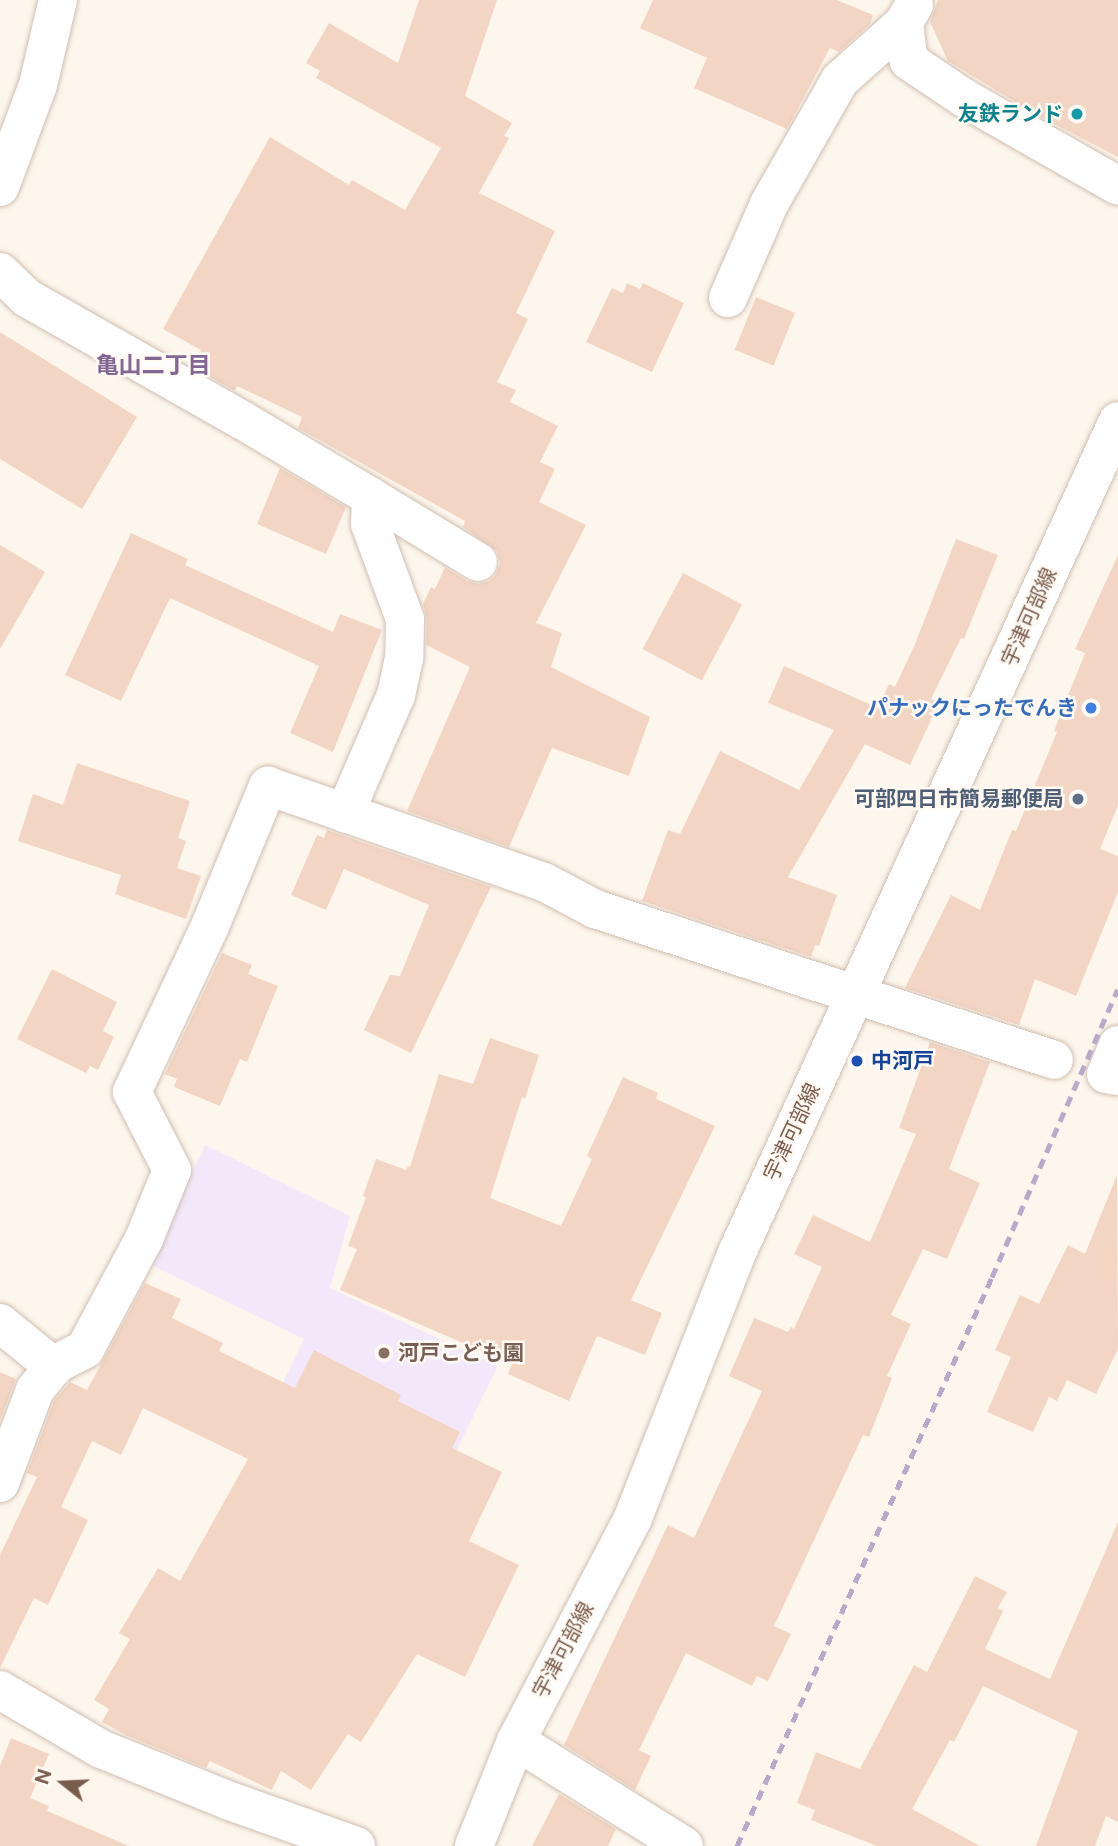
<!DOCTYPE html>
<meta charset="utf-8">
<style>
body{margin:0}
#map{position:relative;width:1118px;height:1846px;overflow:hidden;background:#fdf6ec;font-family:"Public Sans","Noto Sans JP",sans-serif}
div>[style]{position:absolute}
.education>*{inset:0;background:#f3e8fa}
.building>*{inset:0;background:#f3d5c3;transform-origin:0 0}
.roads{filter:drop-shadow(0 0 2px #d1beb0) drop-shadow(0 0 2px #d1beb0)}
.minor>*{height:38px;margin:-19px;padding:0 19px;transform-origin:19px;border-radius:19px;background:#fff}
.secondary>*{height:38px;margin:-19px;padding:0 19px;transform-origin:19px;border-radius:19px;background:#fff}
.rail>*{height:5px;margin-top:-2.5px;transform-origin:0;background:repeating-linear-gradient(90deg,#b9a8c9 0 10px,transparent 0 17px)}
.dots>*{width:19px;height:19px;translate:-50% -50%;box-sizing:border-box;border:4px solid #fffaf3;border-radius:50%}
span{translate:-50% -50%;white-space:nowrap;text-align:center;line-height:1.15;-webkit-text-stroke:5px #fffaf3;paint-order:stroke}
.culture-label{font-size:21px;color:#0d838f;font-weight:700}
.right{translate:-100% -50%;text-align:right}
.street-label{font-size:21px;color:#7a5c4d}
.shop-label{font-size:21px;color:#366cbe;font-weight:700}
.service-label{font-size:21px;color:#4e5e75;font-weight:700}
.transit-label{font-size:21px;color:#164399;font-weight:700}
.left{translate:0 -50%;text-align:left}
.education-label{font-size:21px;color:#785e54;font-weight:700}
.neighbourhood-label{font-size:23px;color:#846695;font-weight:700}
.north{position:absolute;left:28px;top:1748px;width:70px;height:70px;-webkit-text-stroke:5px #fffaf3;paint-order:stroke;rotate:288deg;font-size:19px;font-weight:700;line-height:28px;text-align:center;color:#7a5c4d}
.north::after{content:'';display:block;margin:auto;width:24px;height:32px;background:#7a5c4d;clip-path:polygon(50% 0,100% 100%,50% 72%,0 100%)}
</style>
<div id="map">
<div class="education">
<div style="clip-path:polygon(205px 1145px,350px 1216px,330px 1288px,498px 1366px,412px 1541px,256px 1438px,304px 1339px,149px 1264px)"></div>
</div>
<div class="building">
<div style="clip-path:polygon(419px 0,497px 0,465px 96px,512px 123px,504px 136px,509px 138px,479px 193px,555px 231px,516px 313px,528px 319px,497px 382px,516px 390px,510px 402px,558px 426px,540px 462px,555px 469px,539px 502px,586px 525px,536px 623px,562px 633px,551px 667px,650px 717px,629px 776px,552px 748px,509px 847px,407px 811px,470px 667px,426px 645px,427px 619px,423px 604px,431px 587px,435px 589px,445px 567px,467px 581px,478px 584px,489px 581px,496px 574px,500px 563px,497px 551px,463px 527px,465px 521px,298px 428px,302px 417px,237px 386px,235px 391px,192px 367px,201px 350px,163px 329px,270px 137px,349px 185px,352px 180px,405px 210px,441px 148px,316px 78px,320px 71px,306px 63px,329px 23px,398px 63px)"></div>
<div style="clip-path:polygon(653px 0,837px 0,873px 15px,870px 24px,839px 52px,830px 48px,787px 129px,694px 88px,707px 58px,640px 28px)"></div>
<div style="clip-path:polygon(938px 0,1118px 0,1118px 157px,1037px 115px,948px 61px,930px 22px)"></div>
<div style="clip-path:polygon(627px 283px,640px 289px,643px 283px,684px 303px,652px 372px,586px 342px,612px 288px,623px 293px)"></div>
<div style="left:756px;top:297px;width:42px;height:57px;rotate:22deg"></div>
<div style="clip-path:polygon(0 332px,137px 417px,82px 509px,0 459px)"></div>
<div style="clip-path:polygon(280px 468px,346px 507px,326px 554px,257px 524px)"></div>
<div style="clip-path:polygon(131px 533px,188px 559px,185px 565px,333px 632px,340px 614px,382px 630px,333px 752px,290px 733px,319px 666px,170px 598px,121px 701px,65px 675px)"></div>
<div style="clip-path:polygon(956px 539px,998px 555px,964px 639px,961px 638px,931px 699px,939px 703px,910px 765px,865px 744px,788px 877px,837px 895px,819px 946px,815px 945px,811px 957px,642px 901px,668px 830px,680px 834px,720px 751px,799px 790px,834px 730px,768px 703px,784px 666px,878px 708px,889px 684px,895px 687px,915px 644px)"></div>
<div style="clip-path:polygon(0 545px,45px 572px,0 649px)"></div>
<div style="clip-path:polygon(1118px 555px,1118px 805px,1100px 849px,1118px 856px,1118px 892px,1076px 996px,1035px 979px,1019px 1025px,905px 988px,951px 895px,980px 910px,1012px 830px,1016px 831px,1057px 732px,1054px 731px,1085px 653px,1075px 649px)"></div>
<div style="left:683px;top:573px;width:67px;height:86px;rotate:28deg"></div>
<div style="clip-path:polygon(77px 763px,190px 801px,178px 838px,186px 841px,177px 868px,201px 876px,186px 919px,115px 894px,121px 875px,18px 841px,33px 794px,63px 805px)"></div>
<div style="clip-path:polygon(327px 830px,491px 887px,411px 1053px,364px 1030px,390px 975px,400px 976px,429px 905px,344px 869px,326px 910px,291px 895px,317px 835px,324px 838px)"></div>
<div style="clip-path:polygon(222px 953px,252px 965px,248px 974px,278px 986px,247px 1062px,240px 1059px,220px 1106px,174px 1087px,177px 1079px,165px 1074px)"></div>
<div style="clip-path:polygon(52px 969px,117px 1002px,103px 1031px,114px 1037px,98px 1070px,90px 1066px,86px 1073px,17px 1039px)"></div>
<div style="clip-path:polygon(490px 1038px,539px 1055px,525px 1099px,522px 1097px,490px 1198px,561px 1226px,592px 1159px,587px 1156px,623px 1077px,658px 1093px,656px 1099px,715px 1126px,631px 1300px,662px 1313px,645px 1355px,597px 1336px,569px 1401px,508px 1374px,512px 1364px,340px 1290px,357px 1249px,348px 1246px,366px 1197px,363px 1196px,376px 1159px,406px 1170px,408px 1166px,410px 1167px,439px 1074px,473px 1084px)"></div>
<div style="clip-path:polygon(930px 1042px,990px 1062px,949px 1169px,980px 1183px,947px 1259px,923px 1249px,891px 1315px,911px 1324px,887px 1376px,892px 1378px,869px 1437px,863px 1435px,774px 1626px,791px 1634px,768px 1681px,757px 1676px,752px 1686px,686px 1653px,639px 1750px,651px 1756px,635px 1790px,564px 1745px,668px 1525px,694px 1538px,762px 1391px,729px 1376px,754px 1318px,788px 1332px,791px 1327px,794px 1329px,822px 1267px,794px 1254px,813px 1215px,870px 1242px,916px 1134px,899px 1128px)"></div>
<div style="clip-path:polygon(1117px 1175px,1118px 1349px,1096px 1394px,1067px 1380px,1057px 1401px,1049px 1397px,1033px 1432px,987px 1412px,1011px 1357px,995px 1350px,1020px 1295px,1039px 1304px,1068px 1245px,1085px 1254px)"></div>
<div style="clip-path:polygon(145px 1283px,181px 1299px,172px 1318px,223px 1343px,219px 1351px,295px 1388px,314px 1350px,401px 1395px,398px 1401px,460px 1432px,452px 1448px,502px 1472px,469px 1541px,519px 1565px,465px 1677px,417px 1654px,361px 1742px,348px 1734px,311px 1790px,281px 1771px,272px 1790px,210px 1761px,206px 1768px,128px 1736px,102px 1722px,109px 1709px,94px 1700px,130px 1639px,119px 1633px,158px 1568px,180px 1581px,248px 1459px,143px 1408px,121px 1455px,92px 1441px,61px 1507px,88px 1520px,48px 1605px,34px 1598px,0 1668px,0 1555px,37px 1477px,27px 1473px,54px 1401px,70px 1382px,87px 1390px)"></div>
<div style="clip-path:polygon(0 1372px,16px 1379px,0 1421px)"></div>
<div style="clip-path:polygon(1118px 1522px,1118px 1822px,1106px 1816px,1095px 1846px,1036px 1846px,1078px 1731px,983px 1686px,954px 1742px,950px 1740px,912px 1809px,980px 1846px,877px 1846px,811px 1820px,815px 1810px,797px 1803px,816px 1752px,860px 1769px,914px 1665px,927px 1672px,975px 1576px,1007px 1592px,998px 1608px,1003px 1611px,985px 1649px,1050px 1679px)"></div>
<div style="clip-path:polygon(11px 1738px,49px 1754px,30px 1798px,49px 1806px,47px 1811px,129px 1846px,0 1846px,0 1766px)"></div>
<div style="clip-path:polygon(559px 1794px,616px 1829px,608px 1846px,532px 1846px)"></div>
</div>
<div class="roads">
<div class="minor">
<div style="left:914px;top:5px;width:21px;rotate:119deg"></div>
<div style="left:904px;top:23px;width:38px;rotate:83deg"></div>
<div style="left:909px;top:61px;width:66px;rotate:33.9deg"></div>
<div style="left:964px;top:98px;width:177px;rotate:29.7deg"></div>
<div style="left:0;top:187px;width:109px;rotate:-69.6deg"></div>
<div style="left:38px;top:85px;width:87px;rotate:-76.8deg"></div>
<div style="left:0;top:272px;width:37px;rotate:44deg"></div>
<div style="left:27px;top:298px;width:247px;rotate:29.6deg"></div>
<div style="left:242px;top:420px;width:150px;rotate:30.8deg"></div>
<div style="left:371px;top:497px;width:27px;rotate:92deg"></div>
<div style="left:370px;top:524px;width:101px;rotate:69.8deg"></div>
<div style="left:405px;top:619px;width:39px;rotate:91deg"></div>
<div style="left:404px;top:658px;width:38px;rotate:102deg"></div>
<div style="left:396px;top:695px;width:129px;rotate:113.4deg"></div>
<div style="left:728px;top:298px;width:103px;rotate:-66.4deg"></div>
<div style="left:769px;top:204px;width:143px;rotate:-60.2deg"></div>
<div style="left:840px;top:80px;width:86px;rotate:-41.7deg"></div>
<div style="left:371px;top:497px;width:125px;rotate:31.3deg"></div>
<div style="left:1118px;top:1045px;width:31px;rotate:112deg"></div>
<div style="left:1106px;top:1074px;width:12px;rotate:9deg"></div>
<div style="left:0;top:1323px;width:70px;rotate:39.2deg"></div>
<div style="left:0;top:1483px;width:99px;rotate:-69.4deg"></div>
<div style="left:35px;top:1390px;width:33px;rotate:-51deg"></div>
<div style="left:56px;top:1364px;width:33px;rotate:-27deg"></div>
<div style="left:85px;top:1349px;width:125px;rotate:-61.8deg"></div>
<div style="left:144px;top:1239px;width:74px;rotate:-67.9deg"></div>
<div style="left:172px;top:1170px;width:88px;rotate:-117.1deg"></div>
<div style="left:132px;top:1092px;width:183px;rotate:-64.8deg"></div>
<div style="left:210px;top:926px;width:152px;rotate:-67.5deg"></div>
<div style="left:268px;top:786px;width:292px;rotate:19.2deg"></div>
<div style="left:544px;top:882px;width:58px;rotate:27.9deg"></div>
<div style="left:595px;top:909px;width:483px;rotate:18.2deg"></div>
<div style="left:0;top:1690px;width:117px;rotate:30.3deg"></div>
<div style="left:101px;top:1749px;width:136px;rotate:22deg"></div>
<div style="left:227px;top:1800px;width:137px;rotate:19.6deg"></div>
<div style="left:516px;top:1741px;width:198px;rotate:32deg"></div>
</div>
<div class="secondary">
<div style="left:474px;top:1846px;width:113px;rotate:-68.2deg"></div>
<div style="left:516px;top:1741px;width:252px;rotate:-62.3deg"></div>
<div style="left:633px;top:1518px;width:282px;rotate:-68.6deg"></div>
<div style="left:736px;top:1255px;width:917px;rotate:-65.39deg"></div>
</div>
</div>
<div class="rail">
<div style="left:737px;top:1846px;width:624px;rotate:-65.86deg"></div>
<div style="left:992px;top:1277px;width:314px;rotate:-66.4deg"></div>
</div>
<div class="dots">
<div style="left:1077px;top:114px;background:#0f9aa8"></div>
<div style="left:1091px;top:708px;background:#3f7fe0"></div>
<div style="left:1078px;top:799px;background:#5c6f8a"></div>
<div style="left:857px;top:1061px;background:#1a4fb4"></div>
<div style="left:384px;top:1353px;background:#8d6e63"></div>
</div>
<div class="culture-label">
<span class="right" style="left:1063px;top:114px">友鉄ランド</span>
</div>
<div class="street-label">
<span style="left:1029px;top:617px;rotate:-66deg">宇津可部線</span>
<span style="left:792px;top:1132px;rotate:-65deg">宇津可部線</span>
<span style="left:563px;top:1650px;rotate:-62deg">宇津可部線</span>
</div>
<div class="shop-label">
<span class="right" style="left:1077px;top:708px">パナックにったでんき</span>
</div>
<div class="service-label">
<span class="right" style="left:1064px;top:799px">可部四日市簡易郵便局</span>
</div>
<div class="transit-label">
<span class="left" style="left:871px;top:1061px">中河戸</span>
</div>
<div class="education-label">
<span class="left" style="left:398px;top:1353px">河戸こども園</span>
</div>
<div class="neighbourhood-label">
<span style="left:153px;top:365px">亀山二丁目</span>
</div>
<div class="north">N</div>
</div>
